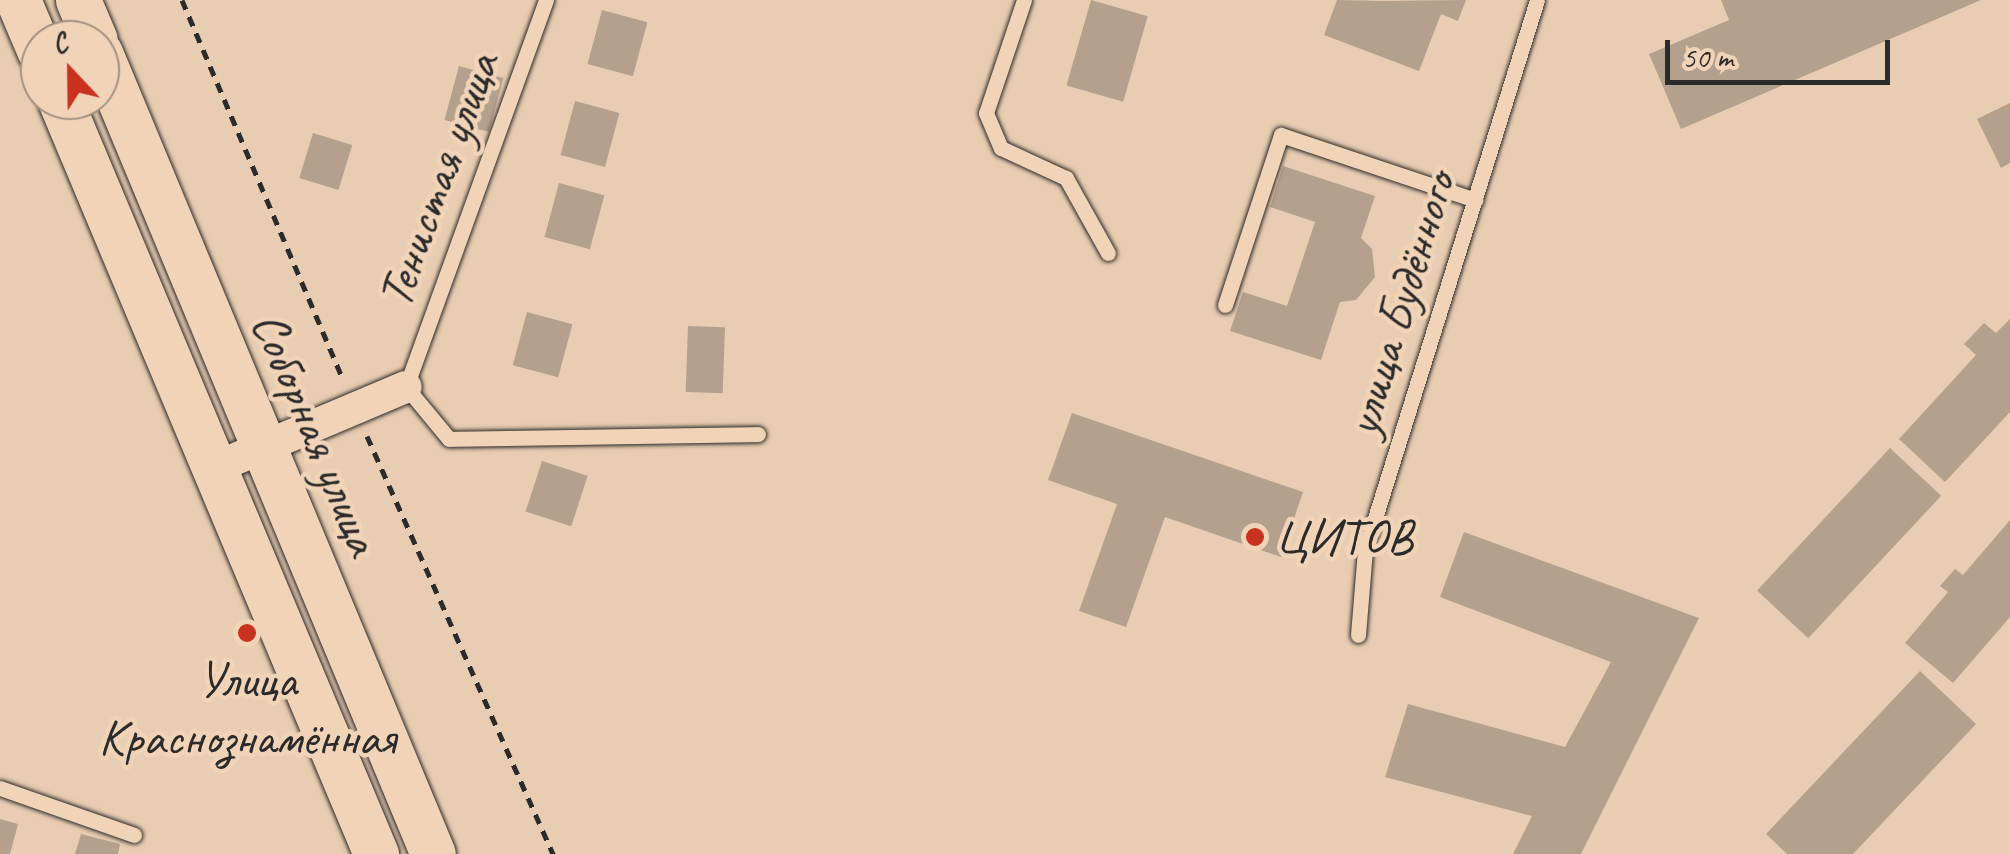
<!DOCTYPE html>
<meta charset="utf-8">
<style>
body{margin:0}
#map{position:relative;width:2010px;height:854px;overflow:hidden;background:#e9cdb2;font-family:Caveat,sans-serif}
div>[style]{position:absolute}
.building>*{inset:0;background:#b3a08d;transform-origin:0 0}
.path>*{height:5px;margin-top:-2.5px;transform-origin:0;background:repeating-linear-gradient(90deg,#2b2b2b 0 10px,transparent 0 18px)}
.roads{filter:drop-shadow(0 0 2px #2b2b2b) drop-shadow(0 0 2px #2b2b2b)}
.lane>*{height:15px;margin:-7.5px;padding:0 7.5px;transform-origin:7.5px;border-radius:7.5px;background:#f1d4b8}
.street>*{height:32px;margin:-16px;padding:0 16px;transform-origin:16px;border-radius:16px;background:#f1d4b8}
.secondary>*{height:45px;margin:-22.5px;padding:0 22.5px;transform-origin:22.5px;border-radius:22.5px;background:#f1d4b8}
.dots>*{width:28px;height:28px;translate:-50% -50%;box-sizing:border-box;border:5px solid #f1d4b8;border-radius:50%}
span{translate:-50% -50%;white-space:nowrap;text-align:center;line-height:1.15;-webkit-text-stroke:9px #f1d4b8;paint-order:stroke}
.street-label{font-size:50px;color:#2b2b2b}
.poi-label{font-size:50px;color:#2b2b2b}
.left{translate:0 -50%;text-align:left}
.north{position:absolute;left:20px;top:20px;width:100px;height:100px;box-sizing:border-box;background:#f1d4b8;border:2px solid #a29080;border-radius:50%;rotate:338deg;font-size:28px;font-weight:700;line-height:40px;text-align:center;color:#2b2b2b}
.north::after{content:'';display:block;margin:auto;width:35px;height:45px;background:#c8321e;clip-path:polygon(50% 0,100% 100%,50% 72%,0 100%)}
.scale{position:absolute;left:1665px;top:40px;width:225px;height:45px;box-sizing:border-box;border:5px solid #2b2b2b;border-top:0;padding-left:12px;font-size:30px;line-height:35px;white-space:nowrap;color:#2b2b2b;-webkit-text-stroke:8px #f1d4b8;paint-order:stroke}
</style>
<div id="map">
<div class="building">
<div style="left:1091px;top:0;width:59px;height:89px;rotate:16deg"></div>
<div style="clip-path:polygon(1337px 0,1383px 1px,1466px 0,1458px 21px,1441px 14px,1419px 71px,1324px 35px)"></div>
<div style="clip-path:polygon(1721px 0,1981px 0,1681px 129px,1649px 54px,1729px 20px)"></div>
<div style="left:602px;top:10px;width:47px;height:56px;rotate:15deg"></div>
<div style="left:459px;top:66px;width:46px;height:56px;rotate:15deg"></div>
<div style="left:575px;top:101px;width:46px;height:56px;rotate:15deg"></div>
<div style="clip-path:polygon(2010px 103px,2010px 163px,2001px 168px,1977px 119px)"></div>
<div style="left:313px;top:133px;width:41px;height:47px;rotate:17deg"></div>
<div style="clip-path:polygon(1283px 166px,1375px 196px,1361px 238px,1372px 249px,1375px 277px,1356px 300px,1340px 302px,1321px 360px,1230px 331px,1243px 292px,1287px 306px,1315px 222px,1270px 207px)"></div>
<div style="left:559px;top:183px;width:47px;height:56px;rotate:15deg"></div>
<div style="left:527px;top:312px;width:47px;height:55px;rotate:15deg"></div>
<div style="clip-path:polygon(2010px 319px,2010px 412px,1945px 482px,1899px 439px,1976px 355px,1964px 344px,1984px 323px,1996px 333px)"></div>
<div style="left:688px;top:326px;width:37px;height:66px;rotate:2deg"></div>
<div style="clip-path:polygon(1072px 413px,1303px 492px,1281px 557px,1165px 517px,1126px 627px,1079px 611px,1117px 504px,1048px 480px)"></div>
<div style="left:1890px;top:448px;width:70px;height:195px;rotate:43deg"></div>
<div style="left:542px;top:461px;width:48px;height:53px;rotate:18deg"></div>
<div style="clip-path:polygon(2010px 520px,2010px 617px,1953px 683px,1905px 643px,1948px 592px,1940px 586px,1955px 569px,1963px 575px)"></div>
<div style="clip-path:polygon(1464px 532px,1699px 618px,1581px 854px,1513px 854px,1532px 816px,1385px 777px,1408px 704px,1565px 747px,1611px 662px,1440px 597px)"></div>
<div style="clip-path:polygon(1920px 671px,1976px 724px,1853px 854px,1787px 854px,1766px 834px)"></div>
<div style="clip-path:polygon(0 819px,18px 824px,10px 854px,0 854px)"></div>
<div style="clip-path:polygon(81px 834px,120px 844px,118px 854px,75px 854px)"></div>
</div>
<div class="path">
<div style="left:182px;top:0;width:413px;rotate:67deg"></div>
<div style="left:367px;top:436px;width:458px;rotate:66deg"></div>
</div>
<div class="roads">
<div class="lane">
<div style="left:546px;top:0;width:412px;rotate:109.9deg"></div>
<div style="left:406px;top:387px;width:67px;rotate:50.4deg"></div>
<div style="left:449px;top:439px;width:309px;rotate:-0.9deg"></div>
<div style="left:1024px;top:0;width:119px;rotate:108.6deg"></div>
<div style="left:986px;top:113px;width:38px;rotate:67deg"></div>
<div style="left:1001px;top:148px;width:72px;rotate:24.8deg"></div>
<div style="left:1066px;top:178px;width:86px;rotate:60.8deg"></div>
<div style="left:1225px;top:305px;width:179px;rotate:-71.8deg"></div>
<div style="left:1281px;top:135px;width:205px;rotate:18.5deg"></div>
<div style="left:1358px;top:635px;width:85px;rotate:-85.3deg"></div>
<div style="left:1365px;top:550px;width:576px;rotate:-72.63deg"></div>
<div style="left:0;top:788px;width:142px;rotate:19.3deg"></div>
</div>
<div class="street">
<div style="left:214px;top:468px;width:208px;rotate:-22.9deg"></div>
</div>
<div class="secondary">
<div style="left:18px;top:0;width:56px;rotate:67.1deg"></div>
<div style="left:78px;top:0;width:43px;rotate:67deg"></div>
<div style="left:100px;top:53px;width:867px;rotate:67.43deg"></div>
<div style="left:60px;top:100px;width:818px;rotate:67.26deg"></div>
</div>
</div>
<div class="dots">
<div style="left:1255px;top:537px;background:#c8321e"></div>
<div style="left:247px;top:633px;background:#c8321e"></div>
</div>
<div class="street-label">
<span style="left:438px;top:180px;rotate:-70deg">Тенистая улица</span>
<span style="left:1400px;top:304px;rotate:-73deg">улица Будённого</span>
<span style="left:316px;top:433px;rotate:67deg">Соборная улица</span>
</div>
<div class="poi-label">
<span class="left" style="left:1275px;top:537px">ЦИТОВ</span>
<span style="left:247px;top:708px">Улица<br>Краснознамённая</span>
</div>
<div class="north">С</div>
<div class="scale">50 m</div>
</div>
